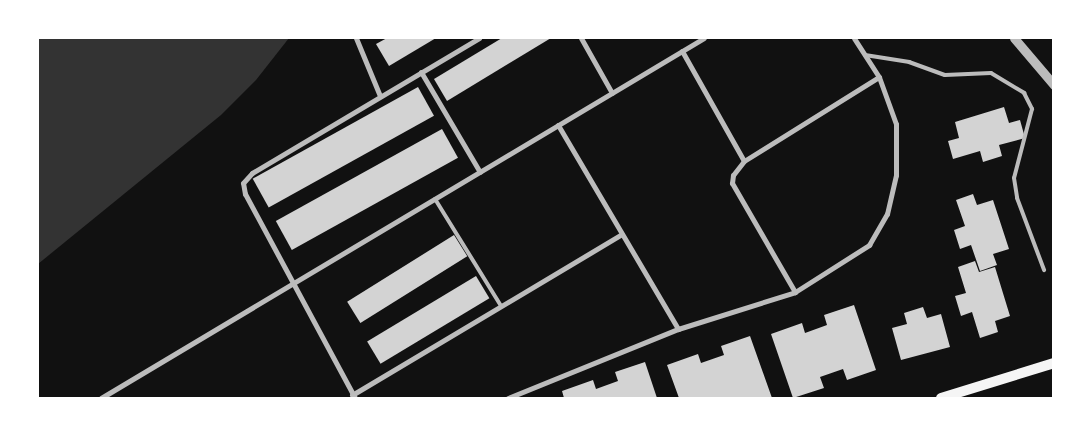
<!DOCTYPE html>
<style>
body{margin:0}
#map{position:relative;width:1091px;height:436px;overflow:hidden;background:#111;font-family:Cabin,sans-serif}
div>[style]{position:absolute}
.water>*{inset:0;background:#333}
.building>*{inset:0;background:#d3d3d3;transform-origin:0 0}
.service>*{height:4px;margin:-2px;padding:0 2px;transform-origin:2px;border-radius:2px;background:#bcbcbc}
.minor>*{height:5px;margin:-2.5px;padding:0 2.5px;transform-origin:2.5px;border-radius:2.5px;background:#bcbcbc}
.tertiary>*{height:9px;margin:-4.5px;padding:0 4.5px;transform-origin:4.5px;border-radius:4.5px;background:#bcbcbc}
.secondary>*{height:10px;margin:-5px;padding:0 5px;transform-origin:5px;border-radius:5px;background:#f5f5f5}
span{translate:-50% -50%;white-space:nowrap;text-align:center;line-height:1.15;-webkit-text-stroke:5px #fff;paint-order:stroke}
.frame{position:absolute;inset:0;border:39px solid #fff;pointer-events:none}
</style>
<div id="map">
<div class="water">
<div style="clip-path:polygon(38px 38px,289px 38px,256px 80px,221px 115px,38px 264px)"></div>
</div>
<div class="building">
<div style="clip-path:polygon(387px 38px,436px 38px,389px 66px,376px 44px)"></div>
<div style="clip-path:polygon(502px 38px,551px 38px,447px 101px,434px 79px)"></div>
<div style="left:418px;top:87px;width:33px;height:189px;rotate:61deg"></div>
<div style="clip-path:polygon(1004px 107px,1009px 123px,1020px 120px,1025px 138px,999px 145px,1002px 156px,983px 162px,980px 151px,953px 159px,948px 141px,959px 138px,955px 122px)"></div>
<div style="left:442px;top:129px;width:33px;height:190px;rotate:61deg"></div>
<div style="clip-path:polygon(973px 194px,977px 205px,993px 200px,1009px 249px,993px 254px,997px 265px,980px 271px,971px 245px,960px 249px,954px 230px,965px 226px,956px 200px)"></div>
<div style="left:454px;top:235px;width:25px;height:126px;rotate:58deg"></div>
<div style="clip-path:polygon(975px 261px,979px 272px,995px 267px,1010px 316px,995px 321px,998px 332px,980px 338px,972px 312px,961px 316px,955px 296px,966px 293px,958px 267px)"></div>
<div style="left:476px;top:276px;width:26px;height:127px;rotate:59deg"></div>
<div style="clip-path:polygon(854px 305px,876px 370px,847px 380px,843px 369px,820px 377px,824px 388px,793px 398px,771px 334px,802px 323px,805px 333px,827px 325px,824px 315px)"></div>
<div style="clip-path:polygon(923px 307px,927px 318px,941px 314px,950px 347px,901px 360px,892px 328px,907px 324px,904px 313px)"></div>
<div style="clip-path:polygon(750px 336px,772px 398px,679px 398px,667px 365px,698px 354px,701px 363px,724px 355px,721px 346px)"></div>
<div style="clip-path:polygon(645px 362px,657px 398px,564px 398px,562px 391px,593px 380px,596px 389px,618px 381px,615px 372px)"></div>
</div>
<div class="service">
<div style="left:865px;top:55px;width:45px;rotate:9deg"></div>
<div style="left:909px;top:62px;width:38px;rotate:20deg"></div>
<div style="left:945px;top:75px;width:46px;rotate:-2.5deg"></div>
<div style="left:991px;top:73px;width:39px;rotate:31deg"></div>
<div style="left:1024px;top:93px;width:18px;rotate:63deg"></div>
<div style="left:1032px;top:109px;width:71px;rotate:104.6deg"></div>
<div style="left:1014px;top:178px;width:20px;rotate:81deg"></div>
<div style="left:1017px;top:198px;width:77px;rotate:69.4deg"></div>
<div style="left:435px;top:199px;width:126px;rotate:58.3deg"></div>
</div>
<div class="minor">
<div style="left:356px;top:38px;width:63px;rotate:67.5deg"></div>
<div style="left:581px;top:38px;width:63px;rotate:60.6deg"></div>
<div style="left:682px;top:51px;width:126px;rotate:60.6deg"></div>
<div style="left:744px;top:161px;width:18px;rotate:128deg"></div>
<div style="left:733px;top:175px;width:8px;rotate:97deg"></div>
<div style="left:732px;top:183px;width:126px;rotate:60deg"></div>
<div style="left:421px;top:72px;width:116px;rotate:59.5deg"></div>
<div style="left:558px;top:125px;width:237px;rotate:59.5deg"></div>
<div style="left:744px;top:161px;width:159px;rotate:-31.9deg"></div>
<div style="left:352px;top:395px;width:314px;rotate:-30.8deg"></div>
<div style="left:101px;top:398px;width:702px;rotate:-30.84deg"></div>
<div style="left:355px;top:398px;width:232px;rotate:-118.3deg"></div>
<div style="left:245px;top:194px;width:11px;rotate:-100deg"></div>
<div style="left:243px;top:183px;width:13px;rotate:-48deg"></div>
<div style="left:252px;top:173px;width:264px;rotate:-30.7deg"></div>
<div style="left:508px;top:398px;width:183px;rotate:-22.1deg"></div>
<div style="left:678px;top:329px;width:123px;rotate:-17.5deg"></div>
<div style="left:795px;top:292px;width:88px;rotate:-32.4deg"></div>
<div style="left:869px;top:245px;width:36px;rotate:-60deg"></div>
<div style="left:887px;top:214px;width:40px;rotate:-77deg"></div>
<div style="left:896px;top:175px;width:51px;rotate:-90deg"></div>
<div style="left:896px;top:124px;width:50px;rotate:-109.9deg"></div>
<div style="left:879px;top:77px;width:46px;rotate:-122.7deg"></div>
</div>
<div class="tertiary">
<div style="left:1014px;top:38px;width:62px;rotate:49.6deg"></div>
</div>
<div class="secondary">
<div style="left:941px;top:398px;width:118px;rotate:-17.2deg"></div>
</div>
<div class="frame"></div>
</div>
